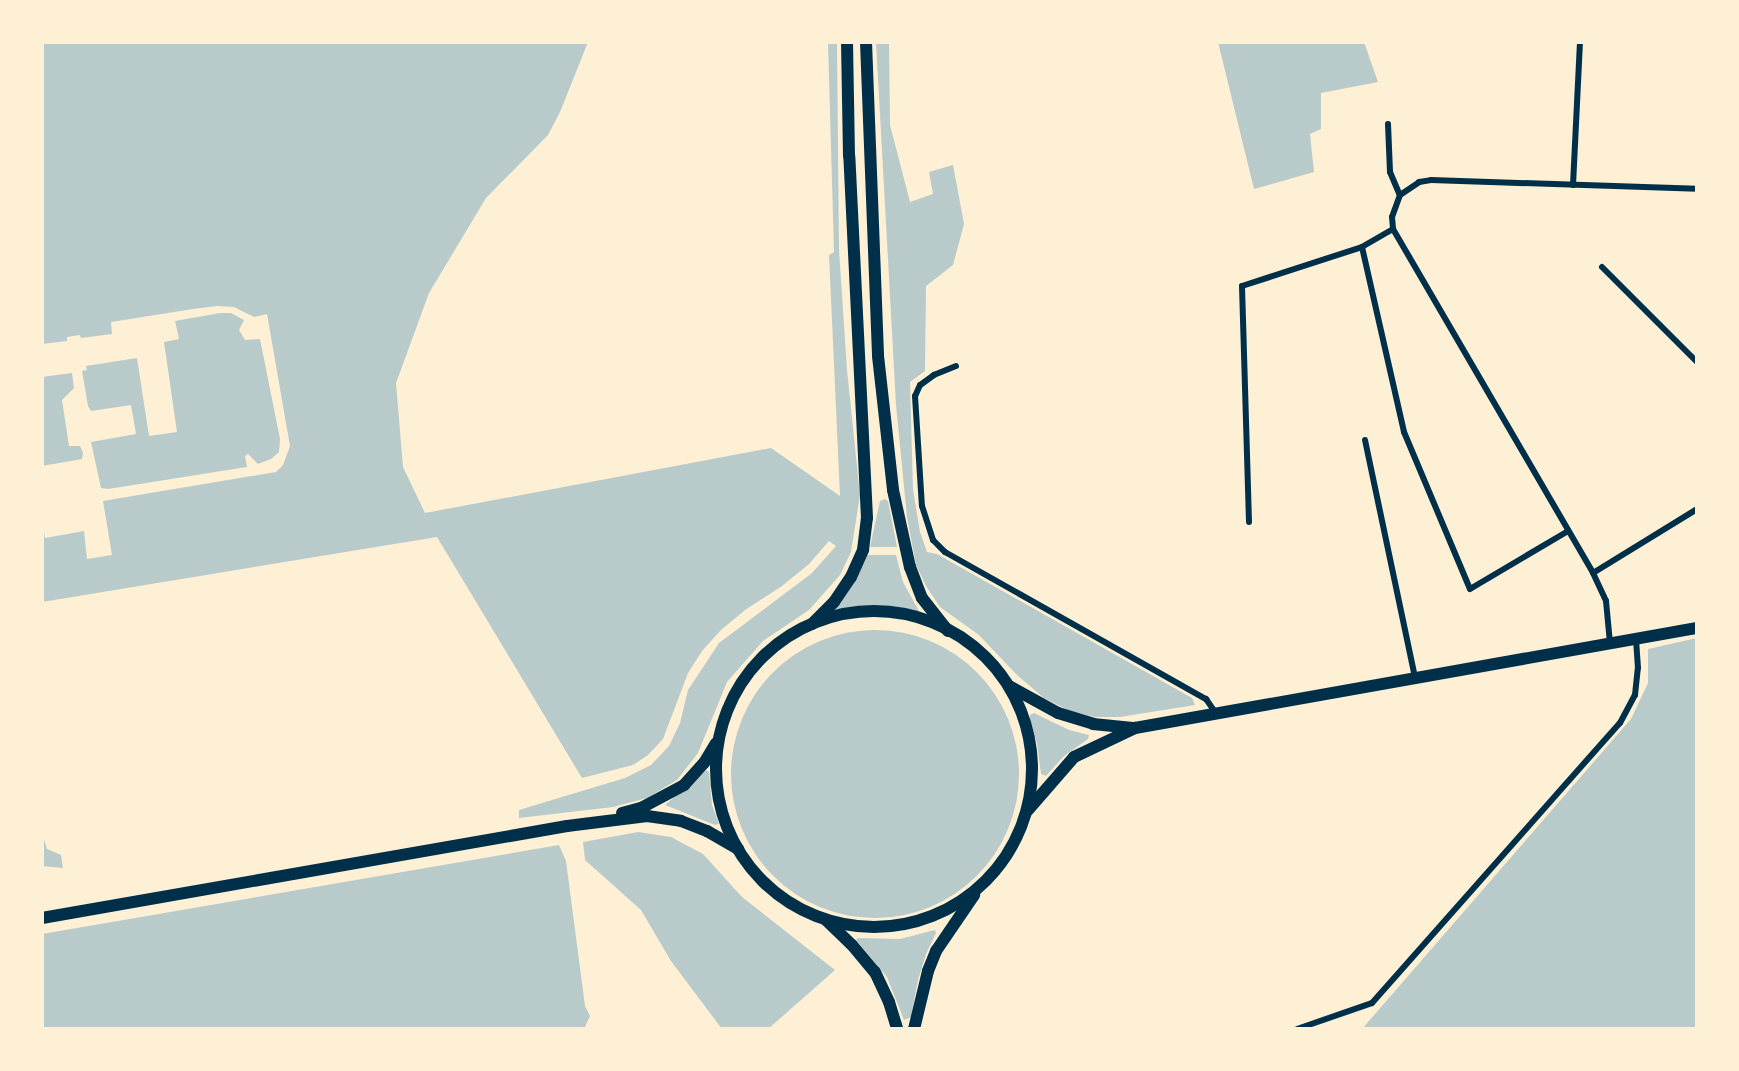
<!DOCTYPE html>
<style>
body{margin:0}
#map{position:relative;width:1739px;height:1071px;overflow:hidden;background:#fdf0d5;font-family:Overpass,sans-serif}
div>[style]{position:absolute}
.green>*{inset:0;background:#b9caca}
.round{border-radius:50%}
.minor>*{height:6px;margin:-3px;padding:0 3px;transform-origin:3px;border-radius:3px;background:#003049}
.primary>*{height:12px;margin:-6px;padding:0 6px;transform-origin:6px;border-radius:6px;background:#003049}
.primary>.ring{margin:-6px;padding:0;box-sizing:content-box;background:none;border:12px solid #003049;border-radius:50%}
.trunk>*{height:12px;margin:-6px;padding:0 6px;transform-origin:6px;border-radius:6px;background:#003049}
span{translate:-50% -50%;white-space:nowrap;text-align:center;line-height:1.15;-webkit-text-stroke:4.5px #fdf0d5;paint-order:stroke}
.frame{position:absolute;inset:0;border:44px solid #fdf0d5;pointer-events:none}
</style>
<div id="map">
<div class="green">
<div style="clip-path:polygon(42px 42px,588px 42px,560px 112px,548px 135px,486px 198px,429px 293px,396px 383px,403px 467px,425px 513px,771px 448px,840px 496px,829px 255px,834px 252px,828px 42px,837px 42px,839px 250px,847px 370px,860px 495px,851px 552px,840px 575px,809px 610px,763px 641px,727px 682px,698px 753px,677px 780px,647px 798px,613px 807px,519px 818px,519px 810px,625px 778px,651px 765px,669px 746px,680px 723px,688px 690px,719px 643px,812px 573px,836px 546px,829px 541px,809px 564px,782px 586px,745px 610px,721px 630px,702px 651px,688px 673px,663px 739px,648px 755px,633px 765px,582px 778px,437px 537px,42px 602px,42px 520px,45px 538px,84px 531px,87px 559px,112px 555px,103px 501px,276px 472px,283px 465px,290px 446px,267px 314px,254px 317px,234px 307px,217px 306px,193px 309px,111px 322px,112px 334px,81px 338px,80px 335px,67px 337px,67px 341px,42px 344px)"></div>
<div style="clip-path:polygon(876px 42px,889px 42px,890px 125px,910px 202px,933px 194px,929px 172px,953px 165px,964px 224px,953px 265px,926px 286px,925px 371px,910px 382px,913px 490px,920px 532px,927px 552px,937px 554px,1192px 698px,1195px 705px,1120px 717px,1095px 717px,1070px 711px,1044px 698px,1017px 675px,979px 635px,940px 607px,926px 586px,916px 565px,907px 517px,896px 405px)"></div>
<div style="clip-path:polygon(1218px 42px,1364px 42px,1378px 82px,1321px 93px,1321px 129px,1310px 134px,1314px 172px,1254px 189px)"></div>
<div style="clip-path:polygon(220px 313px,231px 313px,244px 320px,239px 330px,245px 340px,260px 339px,280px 439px,279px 452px,271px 459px,258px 464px,248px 454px,245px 456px,247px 467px,108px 489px,101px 488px,91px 442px,136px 434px,131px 405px,91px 411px,88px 406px,82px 371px,87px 370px,86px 366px,137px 358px,149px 436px,177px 432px,164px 342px,179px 339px,175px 321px)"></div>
<div style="clip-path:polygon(72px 373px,74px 388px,62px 400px,69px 446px,80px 446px,83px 453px,82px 459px,42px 466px,42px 377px)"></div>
<div style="clip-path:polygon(885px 499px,888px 501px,897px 547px,870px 547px,880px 501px)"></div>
<div style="clip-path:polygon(866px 555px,896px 555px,903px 582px,920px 613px,880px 609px,834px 612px,833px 609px)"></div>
<div class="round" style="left:731px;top:630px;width:288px;height:288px"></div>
<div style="clip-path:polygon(1697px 638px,1697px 1029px,1362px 1029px,1631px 719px,1648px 683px,1648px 649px)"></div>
<div style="clip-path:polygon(1034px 713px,1069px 730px,1089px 735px,1088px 739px,1064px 756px,1046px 776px,1041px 774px,1037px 743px,1030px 719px,1030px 715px)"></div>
<div style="clip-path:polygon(706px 770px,709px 772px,712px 805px,719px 824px,715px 825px,665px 805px)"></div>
<div style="clip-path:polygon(638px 832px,671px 837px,703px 854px,742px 897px,835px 970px,768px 1029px,722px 1029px,671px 961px,641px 910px,585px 860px,583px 842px)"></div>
<div style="clip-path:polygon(42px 833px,47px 849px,61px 855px,63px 868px,42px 866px)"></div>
<div style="clip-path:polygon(559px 845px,566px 861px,585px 1006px,590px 1016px,584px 1029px,42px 1029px,42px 934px)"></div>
<div style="clip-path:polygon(935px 930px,936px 933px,926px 954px,918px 980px,911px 1017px,904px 1020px,887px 977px,856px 940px,858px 938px,900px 939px)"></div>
</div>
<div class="minor">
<div style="left:1388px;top:124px;width:48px;rotate:87.6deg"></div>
<div style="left:1390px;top:172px;width:25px;rotate:67deg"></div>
<div style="left:1400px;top:195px;width:23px;rotate:110deg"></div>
<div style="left:1392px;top:217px;width:12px;rotate:85deg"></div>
<div style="left:1393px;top:229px;width:398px;rotate:59.8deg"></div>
<div style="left:1593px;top:573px;width:31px;rotate:65deg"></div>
<div style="left:1606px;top:601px;width:42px;rotate:84.6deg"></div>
<div style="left:1573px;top:185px;width:143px;rotate:-87.2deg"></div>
<div style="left:1400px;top:195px;width:23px;rotate:-34deg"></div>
<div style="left:1419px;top:182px;width:12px;rotate:-9deg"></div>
<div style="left:1431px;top:180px;width:266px;rotate:1.9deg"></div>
<div style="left:1393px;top:229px;width:36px;rotate:150deg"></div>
<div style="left:1362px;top:247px;width:190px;rotate:77.2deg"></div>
<div style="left:1404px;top:432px;width:170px;rotate:67.2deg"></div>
<div style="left:1470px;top:589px;width:114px;rotate:-30.6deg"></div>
<div style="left:1602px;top:267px;width:134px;rotate:45deg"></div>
<div style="left:956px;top:366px;width:24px;rotate:158deg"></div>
<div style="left:934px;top:375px;width:17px;rotate:144deg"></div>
<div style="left:920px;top:385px;width:12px;rotate:114deg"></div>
<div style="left:915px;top:396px;width:110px;rotate:86.4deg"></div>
<div style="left:922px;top:506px;width:36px;rotate:72deg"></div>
<div style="left:933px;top:540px;width:17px;rotate:45deg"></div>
<div style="left:945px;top:552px;width:300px;rotate:29.4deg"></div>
<div style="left:1206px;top:699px;width:16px;rotate:55deg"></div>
<div style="left:1365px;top:440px;width:243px;rotate:78.1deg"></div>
<div style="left:1249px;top:522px;width:236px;rotate:-91.7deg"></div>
<div style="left:1242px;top:286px;width:126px;rotate:-18deg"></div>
<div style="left:1593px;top:573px;width:122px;rotate:-31.6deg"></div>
<div style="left:1297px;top:1029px;width:79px;rotate:-19.1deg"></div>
<div style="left:1372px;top:1003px;width:374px;rotate:-48.5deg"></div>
<div style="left:1620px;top:723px;width:32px;rotate:-62deg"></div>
<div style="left:1635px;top:695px;width:27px;rotate:-84deg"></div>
<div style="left:1638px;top:668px;width:29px;rotate:-94deg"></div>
</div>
<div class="primary">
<div class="ring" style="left:716px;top:611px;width:304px;height:304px"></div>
<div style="left:1009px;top:686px;width:56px;rotate:28.9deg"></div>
<div style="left:1058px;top:713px;width:37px;rotate:17deg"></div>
<div style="left:1093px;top:724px;width:40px;rotate:5.7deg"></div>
<div style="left:1028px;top:810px;width:70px;rotate:-49deg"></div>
<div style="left:1074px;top:757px;width:68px;rotate:-25.4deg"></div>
<div style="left:1135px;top:728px;width:571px;rotate:-10.09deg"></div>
<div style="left:622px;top:813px;width:20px;rotate:-15deg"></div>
<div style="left:641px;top:808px;width:49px;rotate:-28.1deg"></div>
<div style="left:684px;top:785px;width:30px;rotate:-48deg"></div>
<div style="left:704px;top:763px;width:23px;rotate:-59deg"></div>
<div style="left:42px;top:918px;width:533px;rotate:-9.94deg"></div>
<div style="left:567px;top:826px;width:81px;rotate:-7.1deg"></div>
<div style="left:647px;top:816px;width:34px;rotate:8deg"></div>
<div style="left:681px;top:821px;width:28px;rotate:21deg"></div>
<div style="left:707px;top:831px;width:36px;rotate:30deg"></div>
<div style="left:826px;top:920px;width:36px;rotate:44deg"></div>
<div style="left:852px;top:945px;width:35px;rotate:50deg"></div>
<div style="left:875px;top:972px;width:33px;rotate:65deg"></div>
<div style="left:889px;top:1002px;width:28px;rotate:73deg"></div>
<div style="left:914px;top:1029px;width:60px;rotate:-76.4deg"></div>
<div style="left:928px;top:971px;width:22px;rotate:-68deg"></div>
<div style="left:936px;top:951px;width:68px;rotate:-55.8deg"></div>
</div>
<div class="trunk">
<div style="left:866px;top:42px;width:314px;rotate:87.8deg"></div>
<div style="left:878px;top:356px;width:135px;rotate:83.6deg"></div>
<div style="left:893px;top:490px;width:79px;rotate:77.6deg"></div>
<div style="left:910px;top:567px;width:33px;rotate:69deg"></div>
<div style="left:922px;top:598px;width:42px;rotate:51.8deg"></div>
<div style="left:812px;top:624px;width:31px;rotate:-45deg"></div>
<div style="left:834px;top:602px;width:30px;rotate:-56deg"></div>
<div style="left:851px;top:577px;width:30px;rotate:-66deg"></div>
<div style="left:863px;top:550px;width:32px;rotate:-83deg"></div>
<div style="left:867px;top:518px;width:362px;rotate:-92.8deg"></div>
<div style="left:849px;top:156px;width:114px;rotate:-91deg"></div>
</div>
<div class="frame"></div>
</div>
